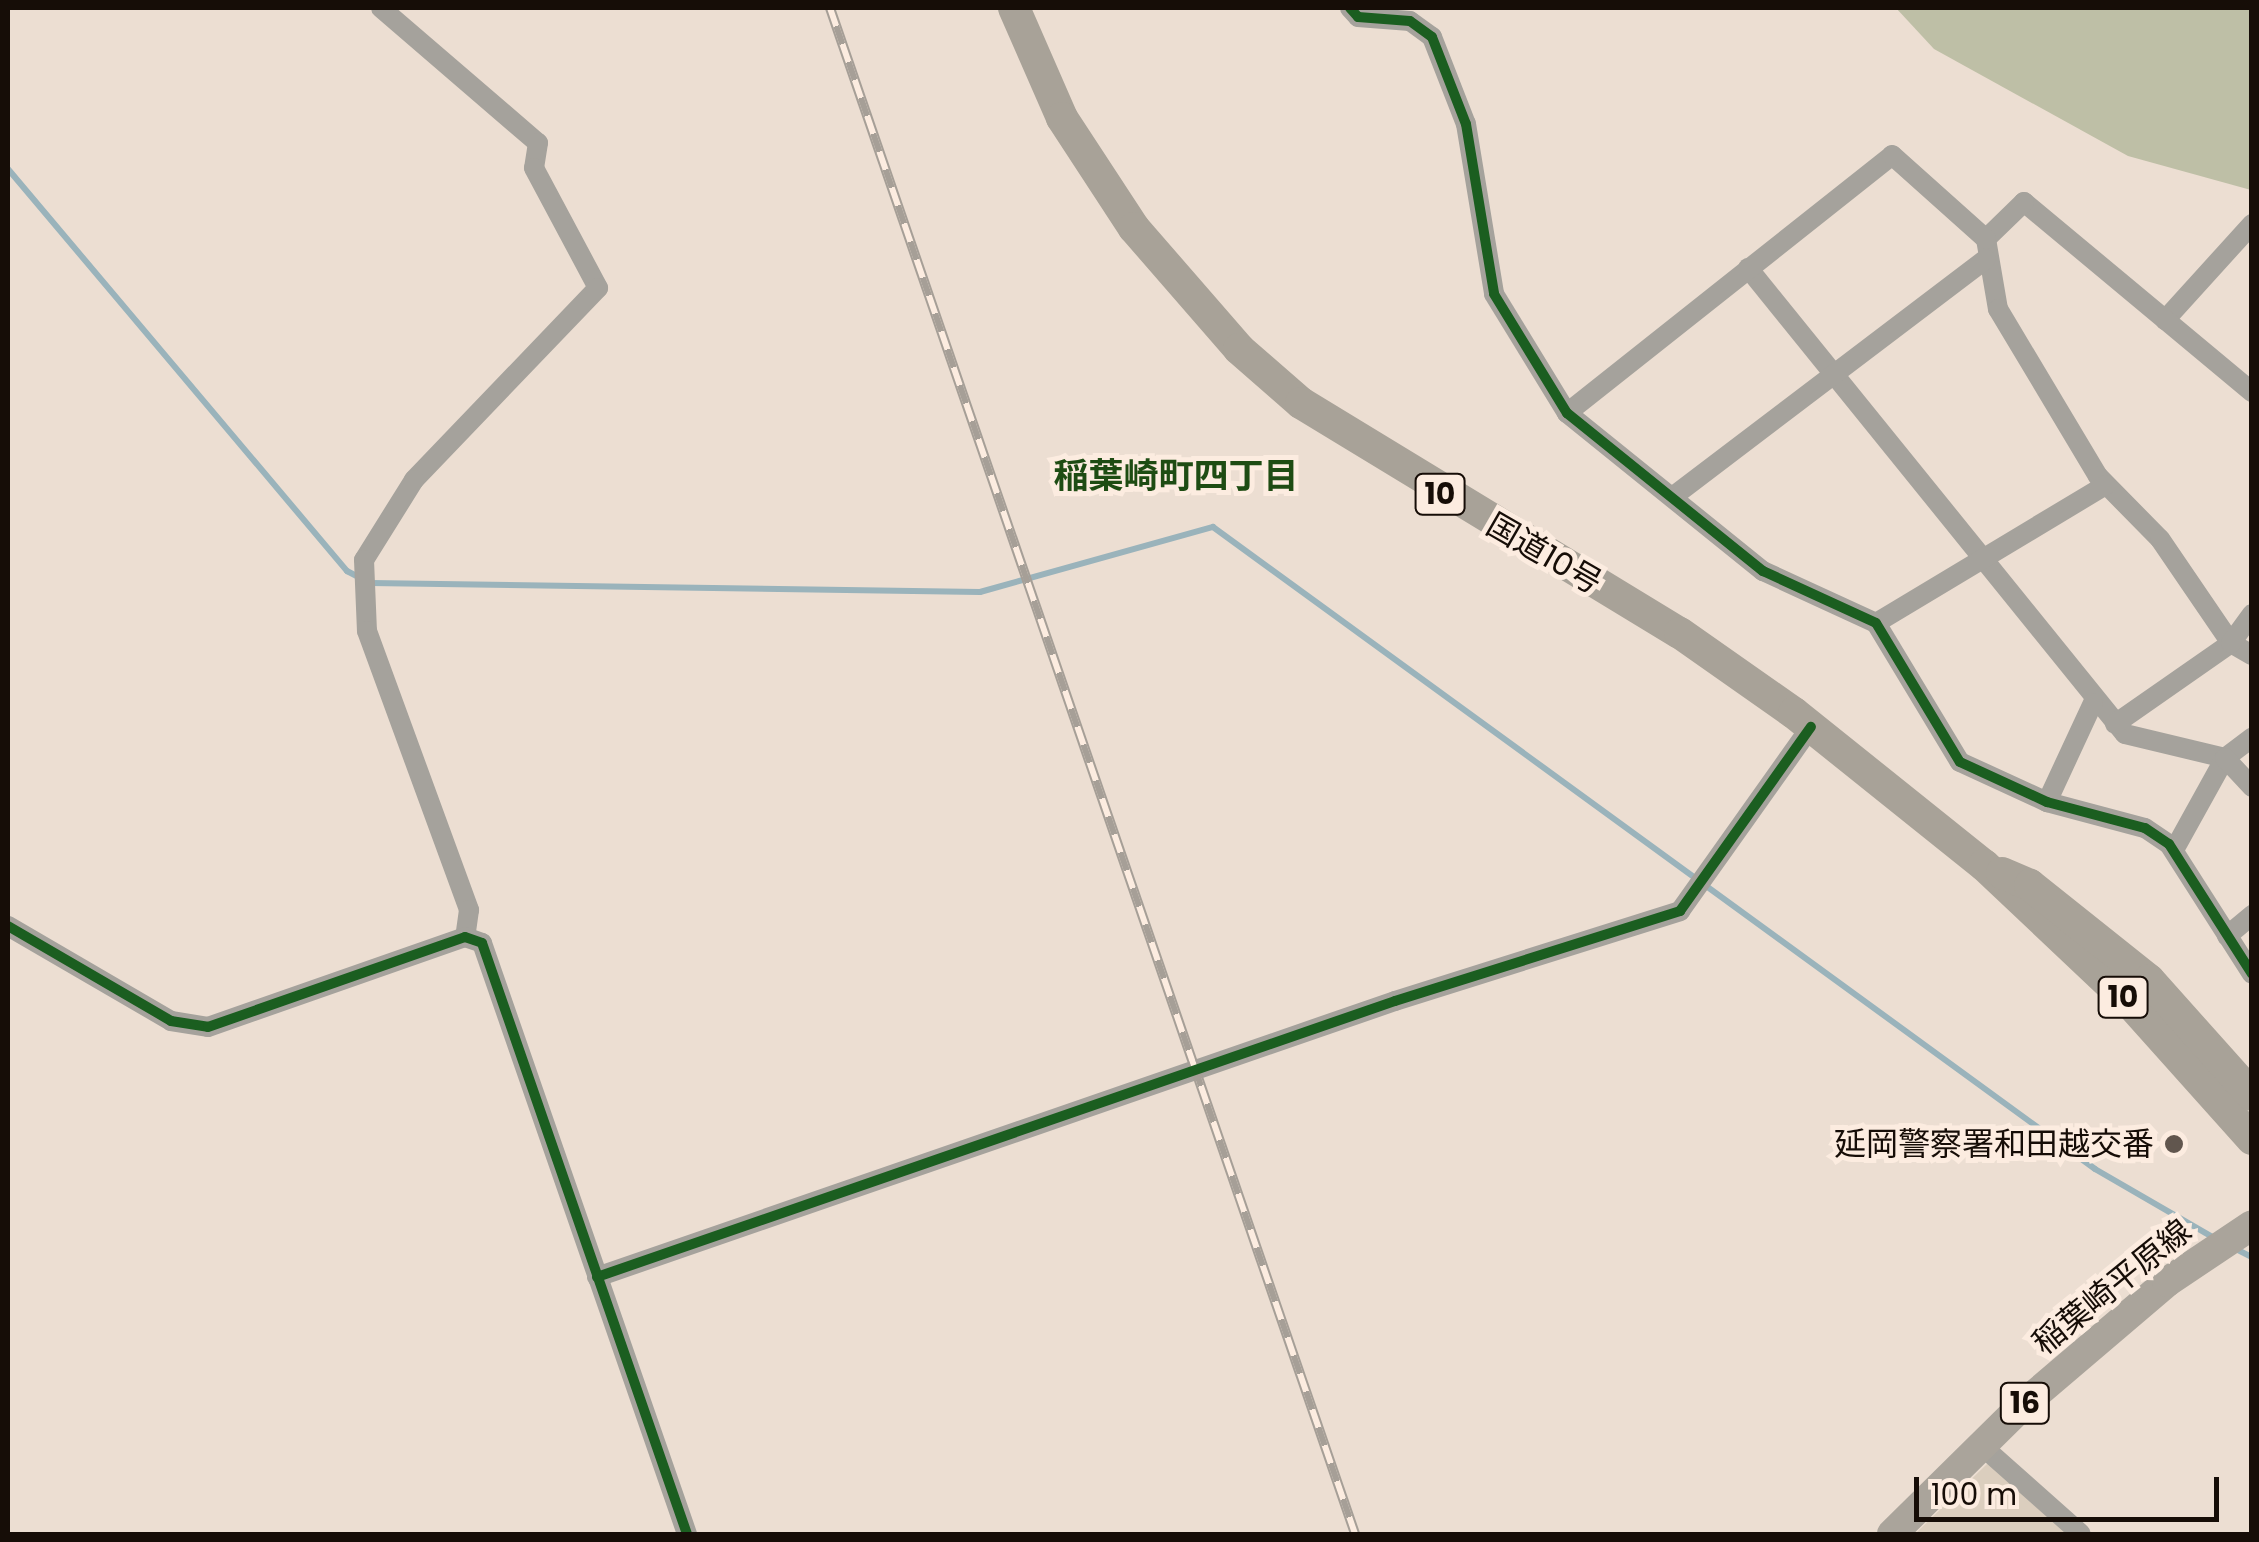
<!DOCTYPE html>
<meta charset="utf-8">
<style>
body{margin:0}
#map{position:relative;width:2259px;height:1542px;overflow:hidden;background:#ecded2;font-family:Poppins,"Noto Sans JP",sans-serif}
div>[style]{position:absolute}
.education>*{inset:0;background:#dbcebe}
.forest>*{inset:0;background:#bebfa6}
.stream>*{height:6px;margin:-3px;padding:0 3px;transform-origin:3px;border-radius:3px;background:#9ab3bb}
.minor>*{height:20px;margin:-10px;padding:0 10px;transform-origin:10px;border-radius:10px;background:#a5a29c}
.primary>*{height:30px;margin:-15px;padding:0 15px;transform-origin:15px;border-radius:15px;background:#aaa49b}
.trunk>*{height:32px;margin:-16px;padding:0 16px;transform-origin:16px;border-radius:16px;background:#a8a298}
.rail>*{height:10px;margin-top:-5px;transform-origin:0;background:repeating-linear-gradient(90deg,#fcece0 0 19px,#a69f97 0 38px);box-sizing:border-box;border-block:2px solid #a69f97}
.cycleway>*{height:10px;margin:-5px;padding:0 5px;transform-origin:5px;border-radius:5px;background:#1b5e20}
.dots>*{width:28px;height:28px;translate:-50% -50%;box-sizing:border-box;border:5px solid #fcece0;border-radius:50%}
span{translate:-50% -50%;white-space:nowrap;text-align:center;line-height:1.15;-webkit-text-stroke:10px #fcece0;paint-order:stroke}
.shield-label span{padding:2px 8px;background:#fcece0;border:2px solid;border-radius:8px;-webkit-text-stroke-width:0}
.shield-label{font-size:30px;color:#160d07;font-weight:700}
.street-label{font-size:32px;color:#160d07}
.poi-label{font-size:32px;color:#160d07}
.right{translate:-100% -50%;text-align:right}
.neighbourhood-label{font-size:35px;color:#1e4c13;font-weight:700}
.frame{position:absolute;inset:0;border:10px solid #160d07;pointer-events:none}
.scale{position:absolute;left:1914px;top:1477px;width:305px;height:45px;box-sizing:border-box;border:5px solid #160d07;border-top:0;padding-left:12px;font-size:30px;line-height:35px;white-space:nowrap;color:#160d07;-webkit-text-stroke:8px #fcece0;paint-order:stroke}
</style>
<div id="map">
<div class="education">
<div style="clip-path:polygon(1987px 1464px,1996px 1465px,2075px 1534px,1915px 1534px)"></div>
</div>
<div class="forest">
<div style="clip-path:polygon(1896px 8px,2251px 8px,2251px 190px,2128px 156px,1934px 49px)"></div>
</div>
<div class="stream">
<div style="left:8px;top:169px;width:526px;rotate:49.86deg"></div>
<div style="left:347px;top:571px;width:26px;rotate:28deg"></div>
<div style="left:370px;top:583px;width:610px;rotate:0.85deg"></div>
<div style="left:980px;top:592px;width:242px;rotate:-15.6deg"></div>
<div style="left:1213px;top:527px;width:1091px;rotate:36.05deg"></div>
<div style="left:2095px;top:1169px;width:138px;rotate:30.1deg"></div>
<div style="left:2234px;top:1248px;width:20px;rotate:27deg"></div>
</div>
<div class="minor">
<div style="left:381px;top:8px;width:207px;rotate:40.7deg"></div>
<div style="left:538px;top:143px;width:25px;rotate:99deg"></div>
<div style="left:534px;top:168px;width:136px;rotate:61.9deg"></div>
<div style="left:598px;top:288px;width:266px;rotate:133.8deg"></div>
<div style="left:414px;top:480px;width:94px;rotate:122deg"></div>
<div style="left:364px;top:560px;width:71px;rotate:87.6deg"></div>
<div style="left:367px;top:631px;width:297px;rotate:69.9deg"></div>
<div style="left:469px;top:910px;width:27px;rotate:98deg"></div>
<div style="left:1350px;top:8px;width:12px;rotate:48deg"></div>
<div style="left:1358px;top:17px;width:52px;rotate:4.4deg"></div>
<div style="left:1410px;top:21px;width:27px;rotate:36deg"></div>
<div style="left:1432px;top:37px;width:93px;rotate:68.7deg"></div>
<div style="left:1466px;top:124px;width:172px;rotate:80.6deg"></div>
<div style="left:1494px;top:294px;width:140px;rotate:58.5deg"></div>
<div style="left:1567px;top:413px;width:252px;rotate:38.9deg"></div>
<div style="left:1763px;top:571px;width:124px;rotate:24.7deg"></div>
<div style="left:1876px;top:623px;width:162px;rotate:58.9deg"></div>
<div style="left:1960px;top:762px;width:96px;rotate:24.7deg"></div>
<div style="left:2047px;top:802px;width:101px;rotate:14.9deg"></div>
<div style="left:2145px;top:828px;width:29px;rotate:34deg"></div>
<div style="left:2169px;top:844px;width:154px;rotate:57.4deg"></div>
<div style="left:1748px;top:268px;width:599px;rotate:51.03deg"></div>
<div style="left:2125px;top:734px;width:103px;rotate:13.5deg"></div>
<div style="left:2225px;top:758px;width:34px;rotate:-37deg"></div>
<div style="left:2165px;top:320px;width:130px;rotate:-47.8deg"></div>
<div style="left:2252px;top:392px;width:297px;rotate:-140.2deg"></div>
<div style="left:2024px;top:202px;width:53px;rotate:135.8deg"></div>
<div style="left:1986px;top:239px;width:71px;rotate:80.3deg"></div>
<div style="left:1998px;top:309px;width:195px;rotate:59.1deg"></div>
<div style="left:2098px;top:476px;width:88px;rotate:45.5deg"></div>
<div style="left:2160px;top:539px;width:126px;rotate:55.7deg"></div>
<div style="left:2231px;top:643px;width:24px;rotate:30deg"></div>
<div style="left:1567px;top:413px;width:415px;rotate:-38.4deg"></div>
<div style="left:1892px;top:155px;width:126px;rotate:41.8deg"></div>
<div style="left:1675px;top:495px;width:390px;rotate:-37.2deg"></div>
<div style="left:1876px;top:623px;width:268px;rotate:-31deg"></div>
<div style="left:2115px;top:724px;width:141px;rotate:-34.9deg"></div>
<div style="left:2231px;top:643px;width:36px;rotate:-54deg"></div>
<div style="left:2047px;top:802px;width:109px;rotate:-65.1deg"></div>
<div style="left:2174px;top:850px;width:105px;rotate:-61deg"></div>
<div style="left:2225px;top:758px;width:40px;rotate:47deg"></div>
<div style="left:8px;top:926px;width:189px;rotate:30.2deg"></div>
<div style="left:171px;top:1021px;width:37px;rotate:9deg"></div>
<div style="left:208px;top:1027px;width:272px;rotate:-19.3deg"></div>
<div style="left:465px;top:937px;width:18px;rotate:19deg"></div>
<div style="left:482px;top:943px;width:626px;rotate:70.87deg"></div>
<div style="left:2227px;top:936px;width:33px;rotate:-40deg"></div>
<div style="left:597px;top:1277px;width:844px;rotate:-19.08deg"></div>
<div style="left:1395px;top:1001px;width:299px;rotate:-17.5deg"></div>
<div style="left:1680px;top:911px;width:226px;rotate:-54.6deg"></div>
<div style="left:1982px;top:1446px;width:132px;rotate:41.6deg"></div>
</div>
<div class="primary">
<div style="left:1892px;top:1534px;width:187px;rotate:-44.6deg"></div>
<div style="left:2025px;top:1403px;width:187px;rotate:-40.4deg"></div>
<div style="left:2167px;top:1282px;width:102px;rotate:-33.8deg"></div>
</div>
<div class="trunk">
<div style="left:1014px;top:8px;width:120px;rotate:66.4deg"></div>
<div style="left:1062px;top:118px;width:131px;rotate:56.8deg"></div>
<div style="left:1134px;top:228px;width:160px;rotate:49deg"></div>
<div style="left:1239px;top:349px;width:82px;rotate:41.1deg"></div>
<div style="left:1301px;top:403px;width:443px;rotate:31.3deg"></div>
<div style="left:1680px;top:633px;width:139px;rotate:35.1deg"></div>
<div style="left:1794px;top:713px;width:243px;rotate:38.7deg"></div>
<div style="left:1984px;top:865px;width:204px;rotate:43.4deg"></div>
<div style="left:2132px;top:1005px;width:180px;rotate:48.2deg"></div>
<div style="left:2002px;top:873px;width:30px;rotate:23deg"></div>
<div style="left:2030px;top:885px;width:152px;rotate:38.6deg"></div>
<div style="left:2149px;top:980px;width:154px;rotate:48.2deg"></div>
</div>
<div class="rail">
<div style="left:830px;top:8px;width:1614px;rotate:71.01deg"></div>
</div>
<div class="cycleway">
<div style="left:1350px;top:8px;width:12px;rotate:48deg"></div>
<div style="left:1358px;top:17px;width:52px;rotate:4.4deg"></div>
<div style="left:1410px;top:21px;width:27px;rotate:36deg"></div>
<div style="left:1432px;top:37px;width:93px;rotate:68.7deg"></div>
<div style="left:1466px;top:124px;width:172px;rotate:80.6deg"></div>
<div style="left:1494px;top:294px;width:140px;rotate:58.5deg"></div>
<div style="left:1567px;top:413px;width:252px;rotate:38.9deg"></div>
<div style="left:1763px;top:571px;width:124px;rotate:24.7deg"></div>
<div style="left:1876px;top:623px;width:162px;rotate:58.9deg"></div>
<div style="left:1960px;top:762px;width:96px;rotate:24.7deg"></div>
<div style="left:2047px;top:802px;width:101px;rotate:14.9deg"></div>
<div style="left:2145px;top:828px;width:29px;rotate:34deg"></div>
<div style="left:2169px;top:844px;width:154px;rotate:57.4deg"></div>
<div style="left:8px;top:926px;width:189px;rotate:30.2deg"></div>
<div style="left:171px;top:1021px;width:37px;rotate:9deg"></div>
<div style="left:208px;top:1027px;width:272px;rotate:-19.3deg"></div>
<div style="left:465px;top:937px;width:18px;rotate:19deg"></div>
<div style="left:482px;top:943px;width:626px;rotate:70.87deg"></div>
<div style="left:597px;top:1277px;width:844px;rotate:-19.08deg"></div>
<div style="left:1395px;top:1001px;width:299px;rotate:-17.5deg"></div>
<div style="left:1680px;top:911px;width:226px;rotate:-54.6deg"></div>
</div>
<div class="dots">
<div style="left:2174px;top:1144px;background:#61564e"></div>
</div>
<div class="shield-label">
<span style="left:1440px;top:494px">10</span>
<span style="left:2123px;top:997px">10</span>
<span style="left:2025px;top:1403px">16</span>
</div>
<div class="street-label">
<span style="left:1544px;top:554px;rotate:30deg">国道10号</span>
<span style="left:2112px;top:1287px;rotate:-39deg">稲葉崎平原線</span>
</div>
<div class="poi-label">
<span class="right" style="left:2154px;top:1144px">延岡警察署和田越交番</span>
</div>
<div class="neighbourhood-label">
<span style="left:1176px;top:476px">稲葉崎町四丁目</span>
</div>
<div class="frame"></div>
<div class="scale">100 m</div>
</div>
